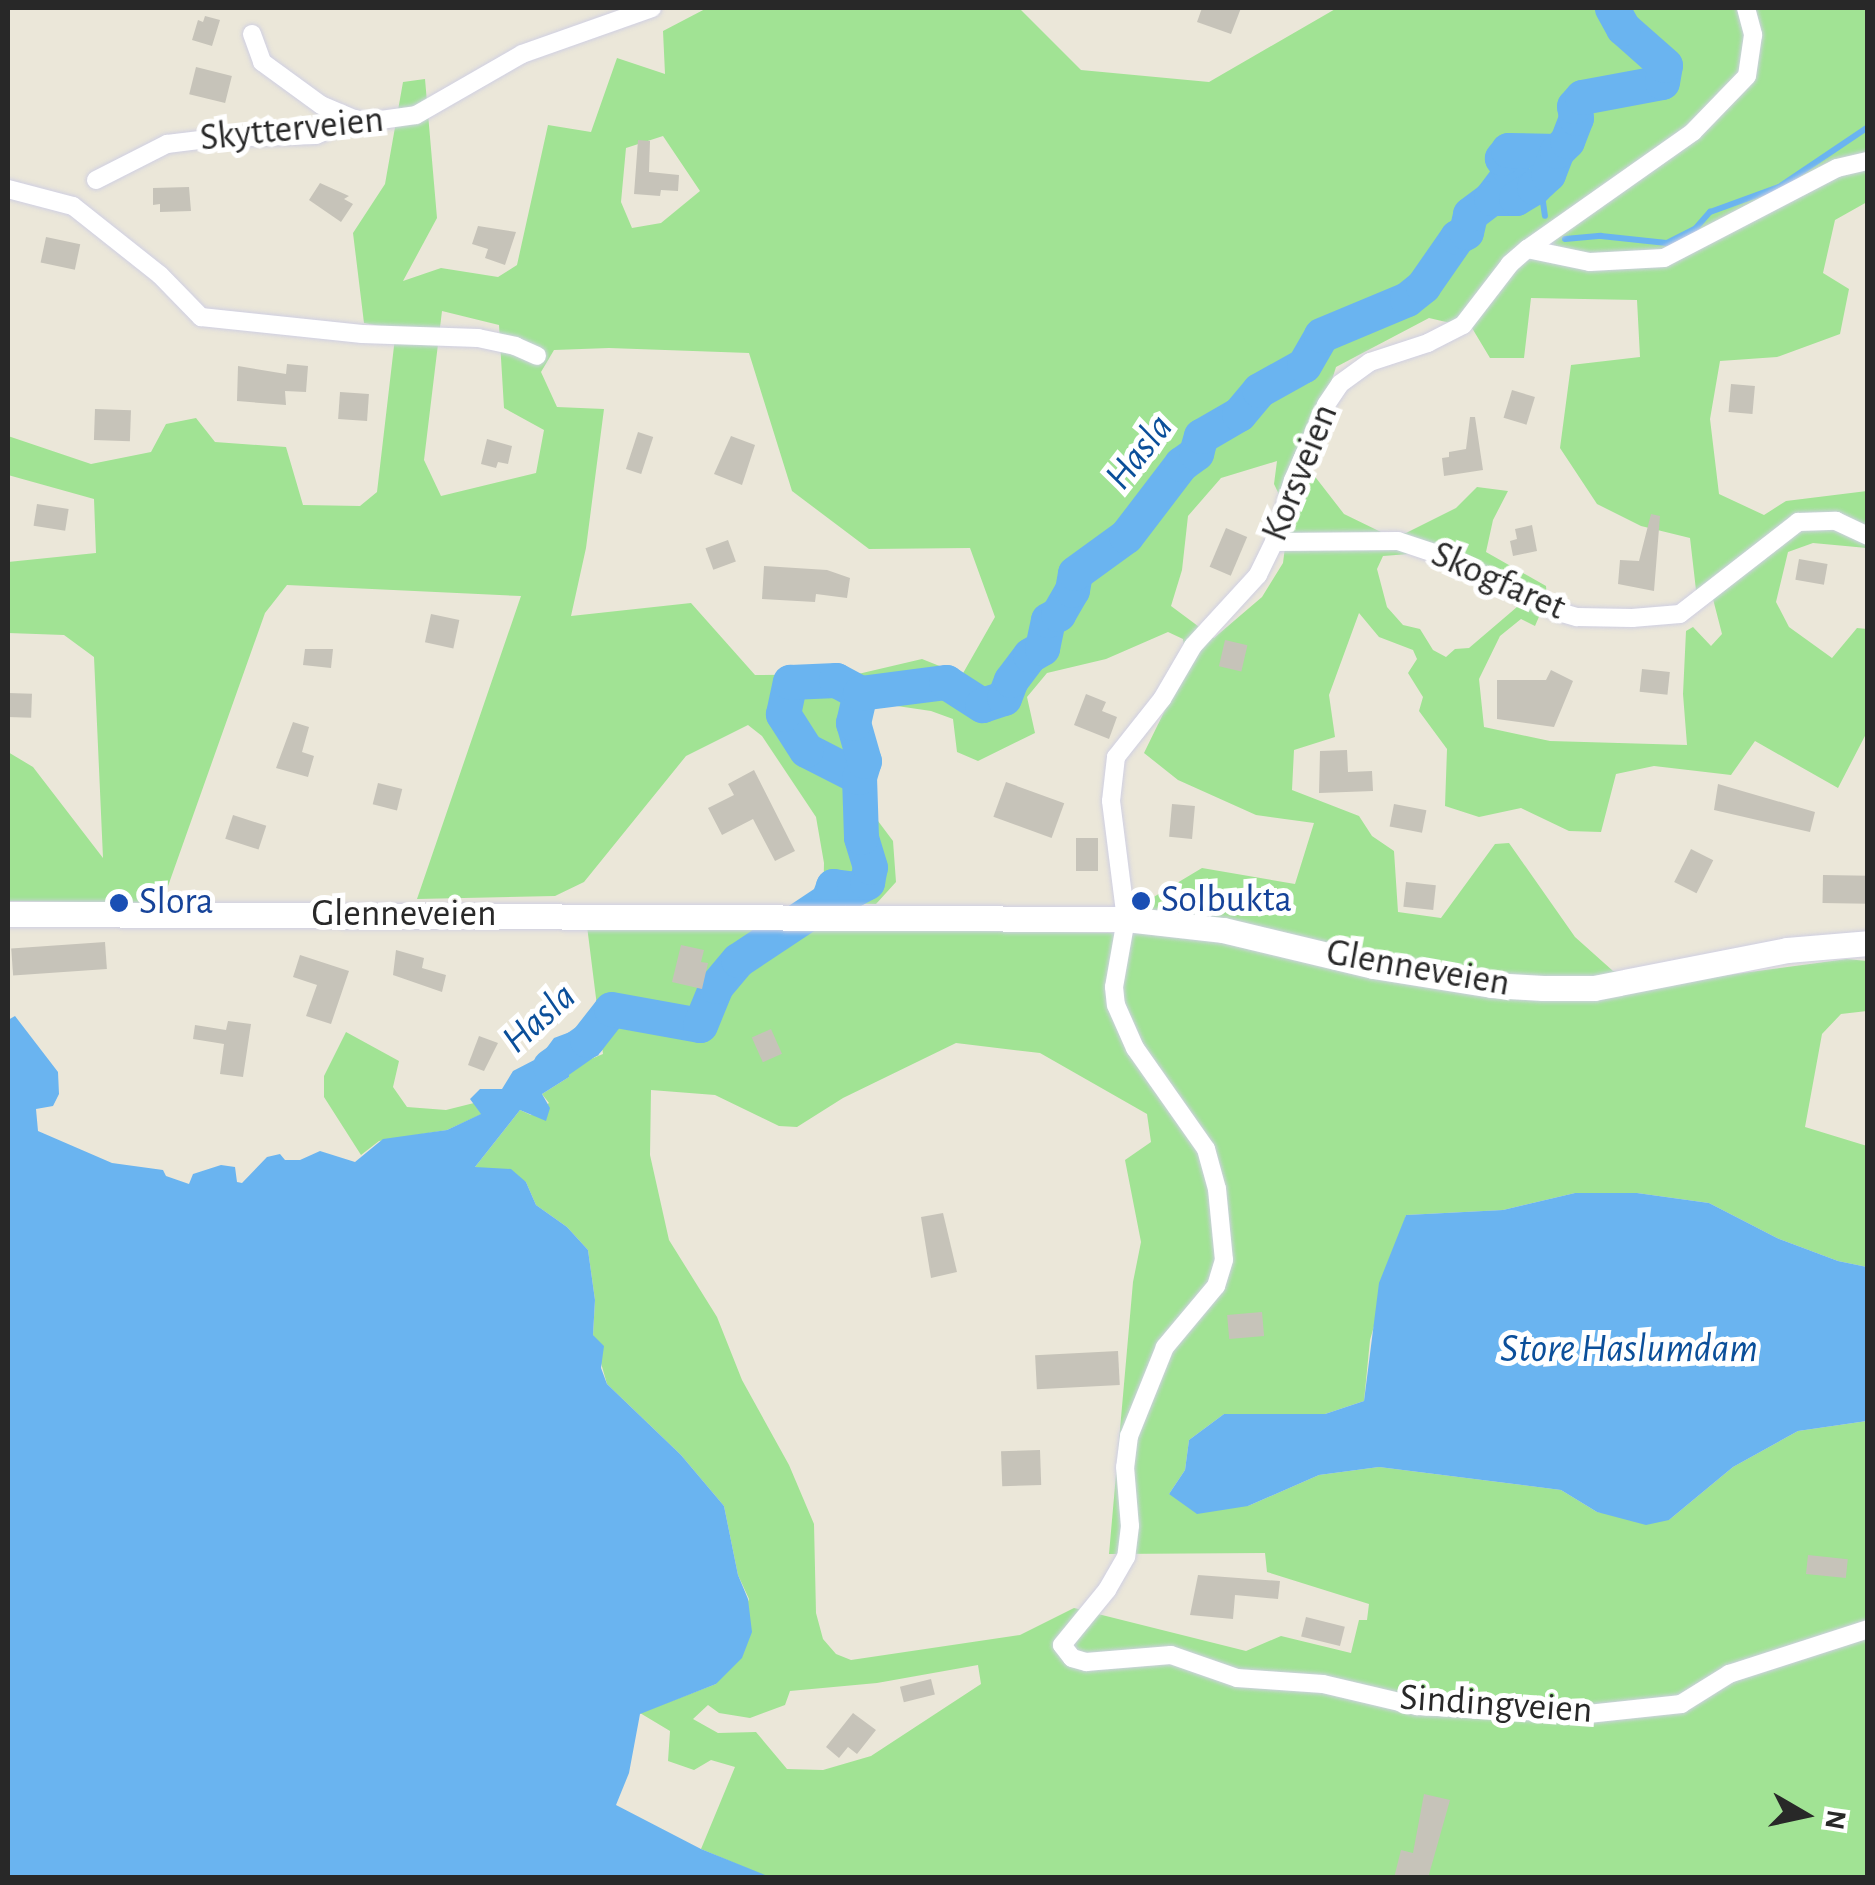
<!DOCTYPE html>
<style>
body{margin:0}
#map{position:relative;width:1875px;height:1885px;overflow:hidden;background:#ebe7d9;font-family:"Alegreya Sans",sans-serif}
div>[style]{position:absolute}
.green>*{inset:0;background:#a1e394}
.water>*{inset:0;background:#6ab4f0}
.stream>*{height:6px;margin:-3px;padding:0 3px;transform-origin:3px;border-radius:3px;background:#6ab4f0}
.river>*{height:35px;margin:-17.5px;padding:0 17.5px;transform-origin:17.5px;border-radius:17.5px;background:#6ab4f0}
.building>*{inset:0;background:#c6c3b9;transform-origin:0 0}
.roads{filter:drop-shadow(0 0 2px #cfcfe2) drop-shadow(0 0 2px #cfcfe2)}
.minor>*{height:18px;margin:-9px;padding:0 9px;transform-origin:9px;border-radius:9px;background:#fff}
.secondary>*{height:25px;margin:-12.5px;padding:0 12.5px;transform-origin:12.5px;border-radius:12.5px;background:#fff}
.dots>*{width:28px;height:28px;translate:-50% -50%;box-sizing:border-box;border:5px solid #fff;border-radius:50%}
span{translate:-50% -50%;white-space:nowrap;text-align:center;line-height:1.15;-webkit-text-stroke:10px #fff;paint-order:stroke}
.street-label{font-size:38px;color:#282828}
.transit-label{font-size:38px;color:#164399}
.left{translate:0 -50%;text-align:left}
.water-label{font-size:40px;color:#0b4f9a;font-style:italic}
.frame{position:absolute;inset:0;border:10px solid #282828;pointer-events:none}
.north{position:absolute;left:1755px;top:1765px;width:100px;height:100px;-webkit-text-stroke:8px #fff;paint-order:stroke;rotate:99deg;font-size:28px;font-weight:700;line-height:40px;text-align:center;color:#282828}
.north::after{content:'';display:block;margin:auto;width:35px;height:45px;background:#282828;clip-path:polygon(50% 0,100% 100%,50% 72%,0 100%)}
</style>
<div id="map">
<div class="green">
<div style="clip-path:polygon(evenodd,707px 8px,1019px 8px,1081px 70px,1209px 82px,1337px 8px,1867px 8px,1867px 202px,1835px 220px,1823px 273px,1849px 289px,1840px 334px,1777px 357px,1720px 361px,1710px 419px,1719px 494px,1764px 515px,1786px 501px,1867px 491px,1867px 548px,1813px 543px,1788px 552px,1776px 602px,1789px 627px,1832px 658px,1857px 628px,1867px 629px,1867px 732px,1838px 788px,1755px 741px,1731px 775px,1654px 766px,1616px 774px,1601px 832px,1569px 831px,1521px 808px,1479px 817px,1445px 806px,1447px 749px,1419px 711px,1423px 697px,1408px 673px,1417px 659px,1413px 650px,1379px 637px,1359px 613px,1329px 695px,1335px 737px,1294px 750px,1292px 790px,1359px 816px,1372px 836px,1394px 851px,1398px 912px,1441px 918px,1495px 844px,1509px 843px,1575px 937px,1613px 971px,1676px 982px,1847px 959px,1867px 961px,1867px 1011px,1841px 1014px,1822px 1034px,1805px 1127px,1867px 1146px,1867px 1267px,1838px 1261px,1777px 1238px,1709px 1203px,1637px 1193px,1575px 1193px,1503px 1210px,1406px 1215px,1370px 1340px,1364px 1401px,1325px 1414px,1224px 1414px,1189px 1440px,1185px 1470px,1169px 1494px,1248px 1506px,1319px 1475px,1379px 1467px,1561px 1490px,1597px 1512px,1669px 1520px,1733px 1467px,1798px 1431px,1867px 1421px,1867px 1877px,770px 1878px,701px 1849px,735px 1767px,711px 1760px,694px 1770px,668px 1761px,670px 1731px,640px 1713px,716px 1684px,749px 1599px,738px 1575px,724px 1506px,681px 1455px,607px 1384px,593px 1335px,595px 1300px,588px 1250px,567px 1227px,536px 1205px,526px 1182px,475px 1167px,520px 1110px,531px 1115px,549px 1103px,542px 1094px,569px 1077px,569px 1068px,603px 1054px,587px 926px,1128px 933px,1145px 928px,1152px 898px,1202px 868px,1295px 884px,1314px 823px,1256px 815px,1178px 780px,1144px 753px,1187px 665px,1183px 639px,1168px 632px,1106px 659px,1047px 673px,1027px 697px,1035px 733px,978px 761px,957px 752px,953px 719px,931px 711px,870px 702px,864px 725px,875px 817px,893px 841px,896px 882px,876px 904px,823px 903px,824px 863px,816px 817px,762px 736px,748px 725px,686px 756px,584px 882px,555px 896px,417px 899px,521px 596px,287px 585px,265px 613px,162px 903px,8px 901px,8px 752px,33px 767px,103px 858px,94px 657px,64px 635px,8px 633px,8px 562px,96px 553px,94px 499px,8px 475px,8px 436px,91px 464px,151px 452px,166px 424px,196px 418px,215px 442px,286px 447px,303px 505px,360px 506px,377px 492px,396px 329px,364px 323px,353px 233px,385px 184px,403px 82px,425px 79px,437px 218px,403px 281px,441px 268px,498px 277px,517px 265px,548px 125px,591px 132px,617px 58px,665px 74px,663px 31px,707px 8px,663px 136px,700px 191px,661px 223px,632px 228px,621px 202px,626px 148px,663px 136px,707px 8px,1531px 298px,1637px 300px,1640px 357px,1571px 365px,1560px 448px,1597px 504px,1641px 526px,1690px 538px,1696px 590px,1713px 599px,1722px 634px,1711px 646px,1693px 627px,1686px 631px,1683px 694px,1687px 745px,1550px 741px,1484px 727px,1479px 679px,1500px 636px,1521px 619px,1535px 626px,1547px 598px,1546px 586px,1486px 552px,1493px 520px,1508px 491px,1477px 487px,1456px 508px,1406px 533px,1383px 533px,1344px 514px,1306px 465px,1336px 367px,1429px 318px,1472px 328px,1490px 358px,1524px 358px,1531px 298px,707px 8px,442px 311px,499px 325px,504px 408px,544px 430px,536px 473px,441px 496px,424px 460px,442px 311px,707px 8px,609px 348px,749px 353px,792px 491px,869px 549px,970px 548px,995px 617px,962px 675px,922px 659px,858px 674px,755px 675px,691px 603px,571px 616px,586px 548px,604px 409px,557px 407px,541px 372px,554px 350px,609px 348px,707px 8px,1277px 461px,1274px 484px,1289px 515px,1283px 563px,1262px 597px,1214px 638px,1171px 606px,1182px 570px,1188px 516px,1221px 478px,1277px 461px,707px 8px,1447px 551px,1524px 601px,1469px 648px,1455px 649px,1446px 657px,1433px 650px,1420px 629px,1403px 625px,1387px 607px,1377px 569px,1383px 556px,1447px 551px,707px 8px,956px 1043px,1040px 1053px,1147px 1114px,1151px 1142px,1125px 1160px,1141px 1242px,1133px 1282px,1109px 1554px,1265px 1553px,1267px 1572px,1369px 1604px,1367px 1620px,1359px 1620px,1351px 1653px,1281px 1636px,1246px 1651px,1074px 1608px,1020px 1635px,851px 1660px,836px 1654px,823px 1639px,816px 1613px,814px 1524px,789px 1465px,742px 1380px,717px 1317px,669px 1240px,650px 1155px,651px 1090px,715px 1095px,779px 1126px,797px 1127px,843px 1098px,956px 1043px,707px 8px,978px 1665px,981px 1684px,871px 1756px,823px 1770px,787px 1769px,756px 1732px,718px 1733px,693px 1719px,708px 1705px,719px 1713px,750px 1718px,785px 1705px,790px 1691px,877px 1683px,978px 1665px)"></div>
<div style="clip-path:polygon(346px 1032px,399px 1061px,393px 1087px,407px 1107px,446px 1110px,474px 1103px,482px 1114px,447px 1130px,379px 1141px,361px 1155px,324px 1097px,324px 1076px)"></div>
</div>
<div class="water">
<div style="clip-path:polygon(15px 1016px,58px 1072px,59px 1094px,53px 1106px,36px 1109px,38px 1131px,112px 1163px,163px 1170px,166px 1176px,189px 1184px,193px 1174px,221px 1165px,235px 1167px,237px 1182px,242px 1183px,267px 1157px,280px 1154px,285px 1160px,300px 1160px,320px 1151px,355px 1162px,383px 1139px,447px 1130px,481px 1114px,470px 1099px,480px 1089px,502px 1089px,513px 1071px,540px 1057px,554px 1038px,570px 1032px,587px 1040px,599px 1055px,569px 1068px,569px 1077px,542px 1094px,550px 1108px,546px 1121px,520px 1110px,475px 1167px,511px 1169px,526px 1182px,536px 1205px,567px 1227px,588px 1250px,595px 1300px,593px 1335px,604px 1346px,601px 1368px,607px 1384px,681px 1455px,724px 1506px,738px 1575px,748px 1599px,752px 1632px,742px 1658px,716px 1684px,640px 1714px,629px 1773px,616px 1805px,701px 1849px,770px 1877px,8px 1877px,8px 1020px)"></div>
<div style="clip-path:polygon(1575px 1193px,1637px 1193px,1709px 1203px,1777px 1238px,1838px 1261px,1867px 1267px,1867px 1421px,1798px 1431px,1733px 1467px,1669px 1520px,1646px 1525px,1597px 1512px,1561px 1490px,1379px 1467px,1319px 1475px,1248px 1506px,1197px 1514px,1169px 1494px,1185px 1470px,1189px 1440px,1224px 1414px,1325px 1414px,1364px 1401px,1379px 1283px,1406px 1215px,1503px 1210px)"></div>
</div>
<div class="stream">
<div style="left:1534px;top:187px;width:11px;rotate:45deg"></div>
<div style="left:1542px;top:195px;width:21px;rotate:82deg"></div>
<div style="left:1565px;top:239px;width:36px;rotate:-5deg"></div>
<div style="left:1601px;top:236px;width:66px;rotate:6.1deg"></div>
<div style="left:1667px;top:243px;width:31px;rotate:-27deg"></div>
<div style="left:1695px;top:229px;width:23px;rotate:-49deg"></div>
<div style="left:1710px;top:212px;width:73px;rotate:-19.9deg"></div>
<div style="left:1779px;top:187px;width:107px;rotate:-34deg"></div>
</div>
<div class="river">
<div style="left:1491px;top:198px;width:34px;rotate:-53deg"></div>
<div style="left:1511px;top:171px;width:16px;rotate:-125deg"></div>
<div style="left:1502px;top:158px;width:10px;rotate:-53deg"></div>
<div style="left:1508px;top:150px;width:49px;rotate:1.2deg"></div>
<div style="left:859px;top:777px;width:59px;rotate:-153deg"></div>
<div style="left:806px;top:750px;width:43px;rotate:-122.6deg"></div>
<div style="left:783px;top:714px;width:33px;rotate:-78deg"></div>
<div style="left:790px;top:682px;width:46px;rotate:-2.5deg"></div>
<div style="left:836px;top:680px;width:27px;rotate:28deg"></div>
<div style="left:550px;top:1066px;width:45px;rotate:-35.1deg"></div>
<div style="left:587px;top:1040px;width:39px;rotate:-52deg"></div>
<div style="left:611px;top:1009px;width:90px;rotate:10.2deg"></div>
<div style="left:700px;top:1025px;width:42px;rotate:-67.7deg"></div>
<div style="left:716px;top:986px;width:34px;rotate:-50deg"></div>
<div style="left:738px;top:960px;width:108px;rotate:-33.7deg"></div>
<div style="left:828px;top:900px;width:15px;rotate:-70deg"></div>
<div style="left:833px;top:886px;width:21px;rotate:8deg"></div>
<div style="left:854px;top:889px;width:15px;rotate:-28deg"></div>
<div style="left:867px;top:882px;width:15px;rotate:-79deg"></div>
<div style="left:870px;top:867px;width:31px;rotate:-107deg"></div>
<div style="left:861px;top:837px;width:60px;rotate:-91.9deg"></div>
<div style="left:859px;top:777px;width:17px;rotate:-73deg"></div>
<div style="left:864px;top:761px;width:40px;rotate:-106deg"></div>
<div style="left:853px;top:723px;width:31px;rotate:-77deg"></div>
<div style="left:860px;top:693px;width:87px;rotate:-7.3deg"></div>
<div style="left:946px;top:682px;width:43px;rotate:32.6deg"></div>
<div style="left:982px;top:705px;width:23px;rotate:-18deg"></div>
<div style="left:1004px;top:698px;width:19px;rotate:-69deg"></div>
<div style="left:1011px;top:680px;width:31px;rotate:-53deg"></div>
<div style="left:1030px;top:655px;width:14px;rotate:-30deg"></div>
<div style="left:1042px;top:648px;width:29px;rotate:-78deg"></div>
<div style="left:1048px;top:620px;width:12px;rotate:-31deg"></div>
<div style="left:1058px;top:614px;width:28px;rotate:-60deg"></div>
<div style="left:1072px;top:590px;width:17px;rotate:-80deg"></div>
<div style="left:1075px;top:573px;width:63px;rotate:-36deg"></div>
<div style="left:1126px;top:536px;width:91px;rotate:-52.6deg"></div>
<div style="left:1181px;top:464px;width:19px;rotate:-36deg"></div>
<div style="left:1196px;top:453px;width:18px;rotate:-74deg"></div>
<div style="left:1201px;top:436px;width:44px;rotate:-30.1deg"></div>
<div style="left:1239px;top:414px;width:31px;rotate:-50deg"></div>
<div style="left:1259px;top:390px;width:51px;rotate:-29.1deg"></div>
<div style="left:1304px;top:365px;width:34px;rotate:-60deg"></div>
<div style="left:1321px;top:335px;width:93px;rotate:-22.7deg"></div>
<div style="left:1407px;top:299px;width:21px;rotate:-39deg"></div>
<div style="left:1423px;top:286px;width:60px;rotate:-55.2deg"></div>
<div style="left:1457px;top:237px;width:10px;rotate:-29deg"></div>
<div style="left:1466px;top:232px;width:18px;rotate:-77deg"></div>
<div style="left:1470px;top:214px;width:26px;rotate:-37deg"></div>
<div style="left:1491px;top:198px;width:25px"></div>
<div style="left:1516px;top:198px;width:21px;rotate:-31deg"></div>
<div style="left:1534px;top:187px;width:19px;rotate:-43deg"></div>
<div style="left:1548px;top:174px;width:25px;rotate:-69deg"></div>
<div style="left:1557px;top:151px;width:14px;rotate:-45deg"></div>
<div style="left:1567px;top:141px;width:25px;rotate:-69deg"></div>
<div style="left:1576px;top:118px;width:12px;rotate:-99deg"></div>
<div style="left:1574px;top:106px;width:12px;rotate:-48deg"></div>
<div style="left:1582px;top:97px;width:81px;rotate:-10.6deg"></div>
<div style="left:1662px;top:82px;width:17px;rotate:-80deg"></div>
<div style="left:1665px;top:65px;width:56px;rotate:-138.6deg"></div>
<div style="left:1623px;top:28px;width:23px;rotate:-119deg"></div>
</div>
<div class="building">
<div style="clip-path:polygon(1202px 8px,1241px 8px,1231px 34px,1197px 22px)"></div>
<div style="clip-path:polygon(205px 16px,220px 20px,212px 46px,192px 40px,198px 20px,203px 22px)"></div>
<div style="left:196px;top:67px;width:37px;height:28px;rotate:14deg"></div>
<div style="clip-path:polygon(638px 140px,650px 141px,649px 172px,679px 175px,678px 191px,661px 190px,660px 196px,634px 194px)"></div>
<div style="clip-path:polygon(320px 183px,349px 196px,344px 199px,353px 204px,341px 222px,309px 200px)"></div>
<div style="clip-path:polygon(189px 187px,191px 211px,160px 212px,160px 204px,153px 205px,153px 188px)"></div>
<div style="clip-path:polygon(478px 226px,516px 232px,505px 265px,485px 258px,488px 249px,472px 244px)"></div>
<div style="left:46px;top:237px;width:35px;height:26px;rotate:12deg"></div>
<div style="clip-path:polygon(287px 364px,308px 366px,306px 392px,285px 391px,286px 405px,237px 401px,238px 366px,286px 374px)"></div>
<div style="left:1731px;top:384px;width:24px;height:28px;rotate:5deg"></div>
<div style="left:1512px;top:390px;width:24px;height:29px;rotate:17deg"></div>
<div style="left:340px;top:392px;width:29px;height:27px;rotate:4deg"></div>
<div style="left:95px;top:409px;width:36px;height:31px;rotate:2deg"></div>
<div style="clip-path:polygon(1470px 417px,1475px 417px,1483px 470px,1444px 476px,1442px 458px,1449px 457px,1449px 452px,1466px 449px)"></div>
<div style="left:638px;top:432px;width:16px;height:39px;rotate:18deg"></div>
<div style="clip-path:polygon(731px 436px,755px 445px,742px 485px,714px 474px)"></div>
<div style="clip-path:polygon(487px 439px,512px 446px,508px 464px,498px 462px,496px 468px,481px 464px)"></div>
<div style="left:37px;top:504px;width:32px;height:22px;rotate:9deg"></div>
<div style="clip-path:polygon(1651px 514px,1660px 516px,1654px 591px,1618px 584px,1620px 560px,1639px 561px)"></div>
<div style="clip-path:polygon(1532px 525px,1537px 551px,1513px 556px,1510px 541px,1517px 539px,1515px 529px)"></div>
<div style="left:1226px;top:528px;width:23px;height:42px;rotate:23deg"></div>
<div style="left:728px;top:540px;width:23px;height:24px;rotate:70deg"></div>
<div style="left:1799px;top:559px;width:29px;height:21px;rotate:10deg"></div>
<div style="clip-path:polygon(764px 566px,827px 570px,850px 578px,847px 598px,816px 594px,815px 602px,762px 599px)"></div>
<div style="left:431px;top:614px;width:29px;height:29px;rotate:12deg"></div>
<div style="left:1225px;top:640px;width:23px;height:27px;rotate:13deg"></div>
<div style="clip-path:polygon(305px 649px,333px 649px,331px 668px,303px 665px)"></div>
<div style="left:1642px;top:669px;width:28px;height:23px;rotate:6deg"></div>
<div style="clip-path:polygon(1551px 670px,1573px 681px,1554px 727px,1497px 719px,1497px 680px,1546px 680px)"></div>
<div style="left:8px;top:693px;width:24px;height:24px;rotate:2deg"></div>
<div style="clip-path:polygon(1086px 694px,1106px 702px,1102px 711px,1117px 717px,1109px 739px,1074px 725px)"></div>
<div style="clip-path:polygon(293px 722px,309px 727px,302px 752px,314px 756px,308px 777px,276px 768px)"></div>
<div style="clip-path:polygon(1347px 750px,1348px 772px,1372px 771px,1373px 791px,1319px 793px,1320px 751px)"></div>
<div style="clip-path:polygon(754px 770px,795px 851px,775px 861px,753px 819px,722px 835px,708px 808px,734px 795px,728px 784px)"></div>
<div style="left:1006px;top:782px;width:62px;height:37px;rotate:20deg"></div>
<div style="left:378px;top:783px;width:25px;height:22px;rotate:14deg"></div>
<div style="clip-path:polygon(1718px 784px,1815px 812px,1810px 832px,1714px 810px)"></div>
<div style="left:1172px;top:804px;width:23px;height:33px;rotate:5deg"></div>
<div style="left:1394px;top:804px;width:33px;height:23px;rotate:11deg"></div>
<div style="left:233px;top:815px;width:35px;height:25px;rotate:18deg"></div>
<div style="left:1076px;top:838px;width:22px;height:33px"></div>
<div style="left:1691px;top:849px;width:25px;height:37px;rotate:27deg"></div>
<div style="left:1823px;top:875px;width:45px;height:28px;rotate:1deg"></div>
<div style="left:1406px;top:882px;width:30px;height:25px;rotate:6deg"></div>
<div style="left:105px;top:942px;width:27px;height:94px;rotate:86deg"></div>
<div style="clip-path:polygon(681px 945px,704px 950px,701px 962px,708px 963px,702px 989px,672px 982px)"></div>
<div style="clip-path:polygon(396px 950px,424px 958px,422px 968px,446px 975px,442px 992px,393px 975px)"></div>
<div style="clip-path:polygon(300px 955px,349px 971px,331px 1024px,306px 1016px,317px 985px,293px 977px)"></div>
<div style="clip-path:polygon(228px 1021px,251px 1024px,243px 1077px,220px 1074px,224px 1044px,193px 1039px,195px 1025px,226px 1030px)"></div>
<div style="left:771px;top:1029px;width:27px;height:21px;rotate:66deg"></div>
<div style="clip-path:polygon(479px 1036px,498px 1043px,484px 1071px,468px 1065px)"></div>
<div style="clip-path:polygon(943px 1213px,957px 1272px,931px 1278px,921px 1217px)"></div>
<div style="left:1262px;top:1312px;width:24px;height:35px;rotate:85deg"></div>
<div style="left:1118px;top:1351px;width:34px;height:83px;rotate:87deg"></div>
<div style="left:1040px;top:1450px;width:35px;height:39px;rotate:88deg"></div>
<div style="left:1808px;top:1555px;width:40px;height:19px;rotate:6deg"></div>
<div style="clip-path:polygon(1198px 1575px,1280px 1581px,1278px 1599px,1235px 1595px,1233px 1619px,1190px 1615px)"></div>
<div style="left:1306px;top:1617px;width:40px;height:20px;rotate:14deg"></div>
<div style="left:931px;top:1679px;width:16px;height:32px;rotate:76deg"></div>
<div style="clip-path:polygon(853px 1713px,876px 1730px,857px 1754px,848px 1747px,839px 1758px,826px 1747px)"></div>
<div style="clip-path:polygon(1424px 1794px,1450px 1800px,1428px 1878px,1394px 1878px,1401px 1850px,1413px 1853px)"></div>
</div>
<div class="roads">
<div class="minor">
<div style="left:1746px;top:8px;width:28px;rotate:75deg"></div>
<div style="left:1753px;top:35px;width:41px;rotate:98.3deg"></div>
<div style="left:1747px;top:76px;width:78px;rotate:134deg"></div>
<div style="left:1693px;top:132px;width:203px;rotate:144.8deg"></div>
<div style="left:1527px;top:249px;width:23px;rotate:139deg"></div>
<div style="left:1510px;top:264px;width:77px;rotate:127.6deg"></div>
<div style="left:1463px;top:325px;width:39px;rotate:153deg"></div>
<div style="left:1428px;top:343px;width:61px;rotate:161.9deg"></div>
<div style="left:1370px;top:362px;width:37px;rotate:144deg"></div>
<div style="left:1340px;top:384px;width:25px;rotate:124deg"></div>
<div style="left:1326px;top:405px;width:82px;rotate:113.7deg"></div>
<div style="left:1293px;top:480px;width:65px;rotate:107deg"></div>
<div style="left:1274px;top:542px;width:37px;rotate:116deg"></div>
<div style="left:1258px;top:575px;width:96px;rotate:132.5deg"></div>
<div style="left:1193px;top:646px;width:61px;rotate:120.3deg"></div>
<div style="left:1162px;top:699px;width:74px;rotate:128.4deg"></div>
<div style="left:1116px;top:757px;width:44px;rotate:96.5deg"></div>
<div style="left:1111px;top:801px;width:119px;rotate:82.8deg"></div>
<div style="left:1126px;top:919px;width:69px;rotate:100deg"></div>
<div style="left:1114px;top:987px;width:18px;rotate:84deg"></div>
<div style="left:1116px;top:1005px;width:47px;rotate:66.2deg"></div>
<div style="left:1135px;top:1048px;width:123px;rotate:54.9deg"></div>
<div style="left:1206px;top:1149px;width:41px;rotate:74.6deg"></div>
<div style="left:1217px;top:1189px;width:71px;rotate:84.4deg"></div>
<div style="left:1224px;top:1260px;width:27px;rotate:107deg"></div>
<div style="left:1216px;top:1286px;width:80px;rotate:129.9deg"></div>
<div style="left:1165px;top:1347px;width:96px;rotate:112deg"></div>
<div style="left:1129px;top:1436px;width:31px;rotate:97deg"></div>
<div style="left:1125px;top:1467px;width:59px;rotate:85.2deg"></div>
<div style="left:1130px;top:1526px;width:31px;rotate:97deg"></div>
<div style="left:1126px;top:1557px;width:38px;rotate:120deg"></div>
<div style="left:1107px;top:1590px;width:71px;rotate:129.3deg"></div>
<div style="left:1062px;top:1645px;width:16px;rotate:52deg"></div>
<div style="left:1072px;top:1658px;width:15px;rotate:16deg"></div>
<div style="left:1086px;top:1662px;width:85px;rotate:-4.7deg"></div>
<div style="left:1171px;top:1655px;width:70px;rotate:19.2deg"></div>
<div style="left:1237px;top:1678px;width:86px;rotate:4deg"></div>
<div style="left:1323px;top:1684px;width:97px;rotate:13.2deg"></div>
<div style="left:1417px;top:1706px;width:171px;rotate:2.7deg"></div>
<div style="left:1588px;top:1714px;width:94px;rotate:-6.1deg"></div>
<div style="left:1681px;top:1704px;width:57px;rotate:-32deg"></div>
<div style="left:1729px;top:1674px;width:146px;rotate:-17.9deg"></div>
<div style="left:252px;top:34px;width:30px;rotate:70deg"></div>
<div style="left:262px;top:62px;width:73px;rotate:36.1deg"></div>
<div style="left:321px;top:105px;width:36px;rotate:23deg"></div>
<div style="left:96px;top:180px;width:80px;rotate:-26.9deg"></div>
<div style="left:167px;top:144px;width:48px;rotate:-7.1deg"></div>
<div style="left:215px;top:138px;width:101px;rotate:-1.7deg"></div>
<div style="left:316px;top:135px;width:41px;rotate:-22.8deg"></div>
<div style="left:354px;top:119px;width:12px;rotate:14deg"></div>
<div style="left:366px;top:122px;width:50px;rotate:-8deg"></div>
<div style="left:416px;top:115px;width:122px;rotate:-29.9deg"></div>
<div style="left:522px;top:54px;width:138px;rotate:-19.5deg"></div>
<div style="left:8px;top:189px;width:67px;rotate:14.7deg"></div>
<div style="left:73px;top:206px;width:111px;rotate:38.4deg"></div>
<div style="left:160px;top:275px;width:59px;rotate:45.7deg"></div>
<div style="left:201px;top:317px;width:162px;rotate:6deg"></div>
<div style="left:362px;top:334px;width:116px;rotate:2deg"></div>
<div style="left:478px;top:338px;width:38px;rotate:12deg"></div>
<div style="left:515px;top:346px;width:24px;rotate:24deg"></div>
<div style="left:1527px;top:249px;width:64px;rotate:11.7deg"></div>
<div style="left:1590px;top:262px;width:74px;rotate:-3.1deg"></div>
<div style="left:1664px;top:258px;width:195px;rotate:-27.5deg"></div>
<div style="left:1837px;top:168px;width:32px;rotate:-13deg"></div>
<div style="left:1274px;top:542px;width:124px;rotate:-0.5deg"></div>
<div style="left:1398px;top:541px;width:47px;rotate:18.4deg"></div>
<div style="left:1443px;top:556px;width:129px;rotate:25.8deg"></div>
<div style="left:1559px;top:612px;width:19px;rotate:16deg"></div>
<div style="left:1577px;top:617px;width:55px;rotate:1deg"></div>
<div style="left:1632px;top:618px;width:48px;rotate:-4.8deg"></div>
<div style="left:1680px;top:614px;width:150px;rotate:-37.9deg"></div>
<div style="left:1798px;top:522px;width:38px;rotate:-2deg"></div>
<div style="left:1836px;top:521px;width:35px;rotate:25deg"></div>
</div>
<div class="secondary">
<div style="left:8px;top:914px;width:1118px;rotate:0.26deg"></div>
<div style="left:1126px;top:919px;width:98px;rotate:6.5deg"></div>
<div style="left:1223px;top:930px;width:154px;rotate:13.5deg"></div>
<div style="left:1373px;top:966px;width:120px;rotate:9.1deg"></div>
<div style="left:1491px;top:985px;width:52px;rotate:3.3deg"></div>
<div style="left:1543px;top:988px;width:51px"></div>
<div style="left:1594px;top:988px;width:197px;rotate:-11.1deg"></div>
<div style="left:1787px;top:950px;width:81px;rotate:-4.9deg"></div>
</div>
</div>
<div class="dots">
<div style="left:1141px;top:901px;background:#1a4fb4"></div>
<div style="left:119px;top:903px;background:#1a4fb4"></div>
</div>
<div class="street-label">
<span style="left:292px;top:130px;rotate:-6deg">Skytterveien</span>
<span style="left:1301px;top:473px;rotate:-68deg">Korsveien</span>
<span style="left:1498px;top:582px;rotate:24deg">Skogfaret</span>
<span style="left:404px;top:915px">Glenneveien</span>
<span style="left:1418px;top:969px;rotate:10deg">Glenneveien</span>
<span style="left:1496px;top:1705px;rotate:4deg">Sindingveien</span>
</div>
<div class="transit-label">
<span class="left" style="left:1161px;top:901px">Solbukta</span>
<span class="left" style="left:139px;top:903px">Slora</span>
</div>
<div class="water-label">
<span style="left:1139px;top:452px;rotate:-52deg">Hasla</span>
<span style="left:539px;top:1018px;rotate:-42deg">Hasla</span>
<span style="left:1629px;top:1349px">Store Haslumdam</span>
</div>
<div class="frame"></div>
<div class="north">N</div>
</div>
